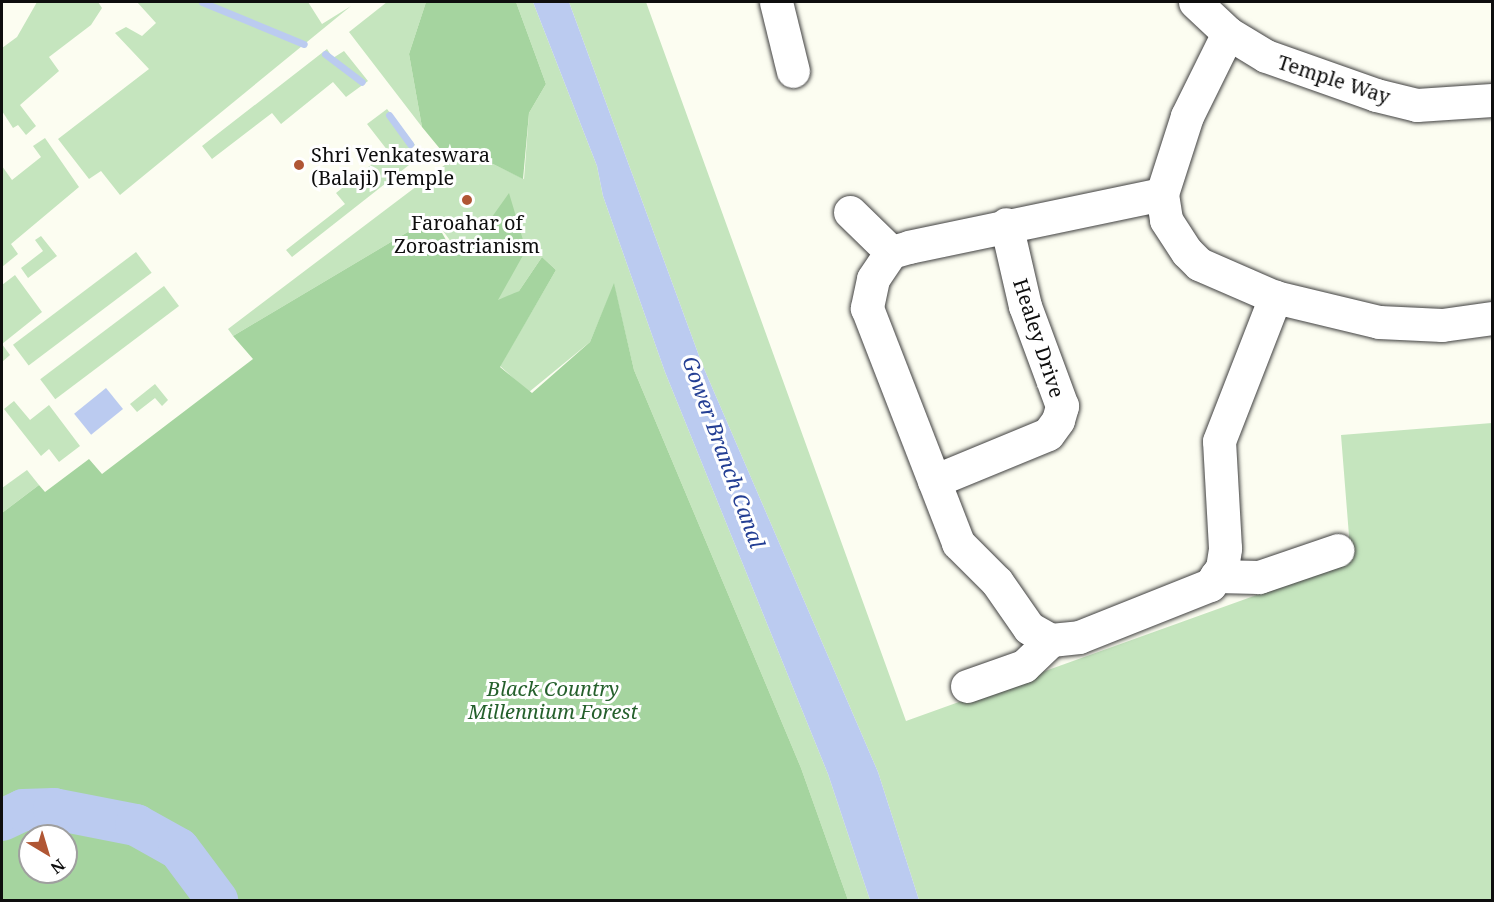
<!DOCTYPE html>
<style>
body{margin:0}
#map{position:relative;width:1494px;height:902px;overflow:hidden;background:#fcfdf1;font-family:"Noto Serif",serif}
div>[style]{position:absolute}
.green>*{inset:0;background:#c5e5be;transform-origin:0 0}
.forest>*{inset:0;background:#a5d49f}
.water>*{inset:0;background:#bbcbf0;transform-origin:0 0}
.stream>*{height:7px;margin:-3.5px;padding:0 3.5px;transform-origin:3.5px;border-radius:3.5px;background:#bbcbf0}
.river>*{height:42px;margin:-21px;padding:0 21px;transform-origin:21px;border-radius:21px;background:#bbcbf0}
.roads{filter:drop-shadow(0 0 2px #414141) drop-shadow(0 0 2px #414141)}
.minor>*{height:33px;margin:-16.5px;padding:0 16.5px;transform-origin:16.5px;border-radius:16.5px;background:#fff}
.dots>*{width:16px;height:16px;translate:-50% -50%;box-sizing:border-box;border:3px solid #fff;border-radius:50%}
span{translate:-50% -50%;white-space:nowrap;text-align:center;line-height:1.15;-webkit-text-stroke:6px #fff;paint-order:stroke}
.street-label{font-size:20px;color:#0e0e0e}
.poi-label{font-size:20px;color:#0e0e0e}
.left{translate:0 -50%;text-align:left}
.park-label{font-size:20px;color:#25602c;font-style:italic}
.water-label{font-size:21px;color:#243f94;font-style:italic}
.frame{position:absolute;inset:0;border:3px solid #0e0e0e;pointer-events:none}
.north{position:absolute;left:18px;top:824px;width:60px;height:60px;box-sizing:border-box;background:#fff;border:2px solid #9f9f9f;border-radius:50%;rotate:142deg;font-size:16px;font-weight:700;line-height:24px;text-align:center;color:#0e0e0e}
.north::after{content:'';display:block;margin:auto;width:21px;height:27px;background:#b05634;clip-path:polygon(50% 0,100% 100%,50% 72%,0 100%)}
</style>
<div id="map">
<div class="green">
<div style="clip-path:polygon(37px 2px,98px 2px,102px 8px,91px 25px,49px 57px,59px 71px,20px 105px,36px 126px,26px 135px,18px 125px,13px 128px,2px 111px,2px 48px,17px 37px)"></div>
<div style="clip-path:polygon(137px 2px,308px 2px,322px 24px,351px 6px,120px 195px,101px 171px,89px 179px,58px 139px,149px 69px,115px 33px,126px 27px,142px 36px,156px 23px)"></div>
<div style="clip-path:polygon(387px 2px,426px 2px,409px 54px,422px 127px,349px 32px)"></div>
<div style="clip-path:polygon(516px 2px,533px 2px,597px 166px,603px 196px,665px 372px,828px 774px,870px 900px,848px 900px,801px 768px,634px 370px,614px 285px,590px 342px,529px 392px,500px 366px,556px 270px,542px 257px,519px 291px,496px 304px,433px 217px,233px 336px,228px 329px,450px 161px,493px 164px,524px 179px,529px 113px,546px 84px)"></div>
<div style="clip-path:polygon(569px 2px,646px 2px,906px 721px,1351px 561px,1341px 435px,1492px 423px,1492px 900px,919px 900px,878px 772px,702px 364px)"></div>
<div style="clip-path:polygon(327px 49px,333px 58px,344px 51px,368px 81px,346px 97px,333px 82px,281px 124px,272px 113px,212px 159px,202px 146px)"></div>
<div style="clip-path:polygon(387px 109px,415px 145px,402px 155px,409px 165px,292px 257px,286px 250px,345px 204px,336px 193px,388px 151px,367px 124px)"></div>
<div style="clip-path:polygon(45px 138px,79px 187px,11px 244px,18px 254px,2px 267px,2px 166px,12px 180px,41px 157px,33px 146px)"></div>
<div style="clip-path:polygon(41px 236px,57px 256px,28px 278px,21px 268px,43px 251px,35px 240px)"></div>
<div style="left:136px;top:252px;width:26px;height:154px;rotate:53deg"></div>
<div style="clip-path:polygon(15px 275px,42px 312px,2px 344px,10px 355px,2px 362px,2px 285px)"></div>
<div style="left:164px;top:286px;width:25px;height:155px;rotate:53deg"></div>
<div style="clip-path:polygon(155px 384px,168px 400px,162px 406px,155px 398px,137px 412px,130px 404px)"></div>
<div style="clip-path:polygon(14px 401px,30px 420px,49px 405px,80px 446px,59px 462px,49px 449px,41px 456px,4px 409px)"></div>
<div style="clip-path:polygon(27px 470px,39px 485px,2px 513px,2px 488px)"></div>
</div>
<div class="forest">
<div style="clip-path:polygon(426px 2px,516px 2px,546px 84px,529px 113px,523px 179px,493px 164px,450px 161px,422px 127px,409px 54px)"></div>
<div style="clip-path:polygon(evenodd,509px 193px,526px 250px,498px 300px,519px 291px,542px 257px,556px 270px,500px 367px,532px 393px,590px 342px,614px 283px,634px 370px,801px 768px,848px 900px,2px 900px,2px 513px,39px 485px,45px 492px,89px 459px,102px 474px,253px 359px,233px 336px,433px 217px,446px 240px,465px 255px,509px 193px,30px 836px,66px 836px,66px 872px,30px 872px,30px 836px)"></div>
</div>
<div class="water">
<div style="clip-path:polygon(533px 2px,569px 2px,702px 364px,878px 772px,919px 900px,870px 900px,828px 774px,665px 372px,603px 196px,597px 166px)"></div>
<div style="left:106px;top:388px;width:27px;height:41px;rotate:51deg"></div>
</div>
<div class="stream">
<div style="left:202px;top:2px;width:110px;rotate:22.4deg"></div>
<div style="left:325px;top:54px;width:46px;rotate:37.1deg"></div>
<div style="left:389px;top:115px;width:36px;rotate:54deg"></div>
</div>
<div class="river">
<div style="left:2px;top:820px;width:23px;rotate:-25deg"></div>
<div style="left:23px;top:810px;width:31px;rotate:-2deg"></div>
<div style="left:54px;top:809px;width:84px;rotate:11deg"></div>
<div style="left:136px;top:825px;width:49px;rotate:29.2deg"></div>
<div style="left:179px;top:849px;width:64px;rotate:53.3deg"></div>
</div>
<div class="roads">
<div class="minor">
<div style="left:776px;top:2px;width:71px;rotate:76.2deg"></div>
<div style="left:1195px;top:2px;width:45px;rotate:43.2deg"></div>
<div style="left:1228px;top:33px;width:44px;rotate:31.2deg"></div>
<div style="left:1266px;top:56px;width:117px;rotate:19.5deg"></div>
<div style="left:1376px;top:95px;width:42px;rotate:13.7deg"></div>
<div style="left:1417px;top:105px;width:75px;rotate:-3.8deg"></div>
<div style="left:1228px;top:33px;width:93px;rotate:116.3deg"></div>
<div style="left:1187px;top:116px;width:82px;rotate:107.8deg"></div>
<div style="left:1162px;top:194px;width:26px;rotate:81deg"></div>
<div style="left:1166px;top:220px;width:38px;rotate:57deg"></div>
<div style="left:1187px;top:252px;width:17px;rotate:45deg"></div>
<div style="left:1199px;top:264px;width:83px;rotate:23.5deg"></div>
<div style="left:1275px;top:297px;width:107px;rotate:13.5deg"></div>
<div style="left:1379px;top:322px;width:63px;rotate:2.7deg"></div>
<div style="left:1442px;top:325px;width:50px;rotate:-8deg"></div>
<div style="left:1162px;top:194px;width:258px;rotate:168.2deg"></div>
<div style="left:909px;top:247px;width:19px;rotate:164deg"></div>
<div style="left:891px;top:252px;width:32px;rotate:124deg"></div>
<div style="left:873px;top:279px;width:30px;rotate:102deg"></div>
<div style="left:867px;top:308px;width:252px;rotate:68.8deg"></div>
<div style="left:958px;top:543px;width:55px;rotate:45deg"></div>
<div style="left:997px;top:582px;width:56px;rotate:55.2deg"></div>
<div style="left:1029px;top:628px;width:25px;rotate:29deg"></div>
<div style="left:1051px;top:640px;width:28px;rotate:-6deg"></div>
<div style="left:1079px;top:637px;width:141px;rotate:-21.7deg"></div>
<div style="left:1210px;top:585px;width:21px;rotate:-55deg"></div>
<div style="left:1222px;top:568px;width:20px;rotate:-81deg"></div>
<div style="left:1225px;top:548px;width:107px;rotate:-93.2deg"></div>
<div style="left:1219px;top:441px;width:155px;rotate:-68.7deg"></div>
<div style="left:850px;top:212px;width:57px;rotate:44.3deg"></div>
<div style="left:934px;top:481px;width:123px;rotate:-22.4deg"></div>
<div style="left:1048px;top:434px;width:17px;rotate:-54deg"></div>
<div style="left:1058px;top:420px;width:15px;rotate:-74deg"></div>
<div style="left:1062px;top:406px;width:107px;rotate:-110.3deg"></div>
<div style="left:1025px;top:306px;width:84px;rotate:-103deg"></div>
<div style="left:1216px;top:576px;width:43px;rotate:1.3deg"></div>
<div style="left:1259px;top:577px;width:83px;rotate:-18.9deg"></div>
<div style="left:967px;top:686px;width:60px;rotate:-19.3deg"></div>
<div style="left:1024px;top:666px;width:37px;rotate:-44deg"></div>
</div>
</div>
<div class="dots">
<div style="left:299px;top:165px;background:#b05634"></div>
<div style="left:467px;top:200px;background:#b05634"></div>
</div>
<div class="street-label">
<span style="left:1334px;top:79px;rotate:18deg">Temple Way</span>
<span style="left:1039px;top:338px;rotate:72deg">Healey Drive</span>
</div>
<div class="poi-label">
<span class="left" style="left:311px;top:166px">Shri Venkateswara<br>(Balaji) Temple</span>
<span style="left:467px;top:234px">Faroahar of<br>Zoroastrianism</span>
</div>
<div class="park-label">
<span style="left:553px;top:700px">Black Country<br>Millennium Forest</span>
</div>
<div class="water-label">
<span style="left:724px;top:452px;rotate:70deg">Gower Branch Canal</span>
</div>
<div class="frame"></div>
<div class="north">N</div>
</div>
